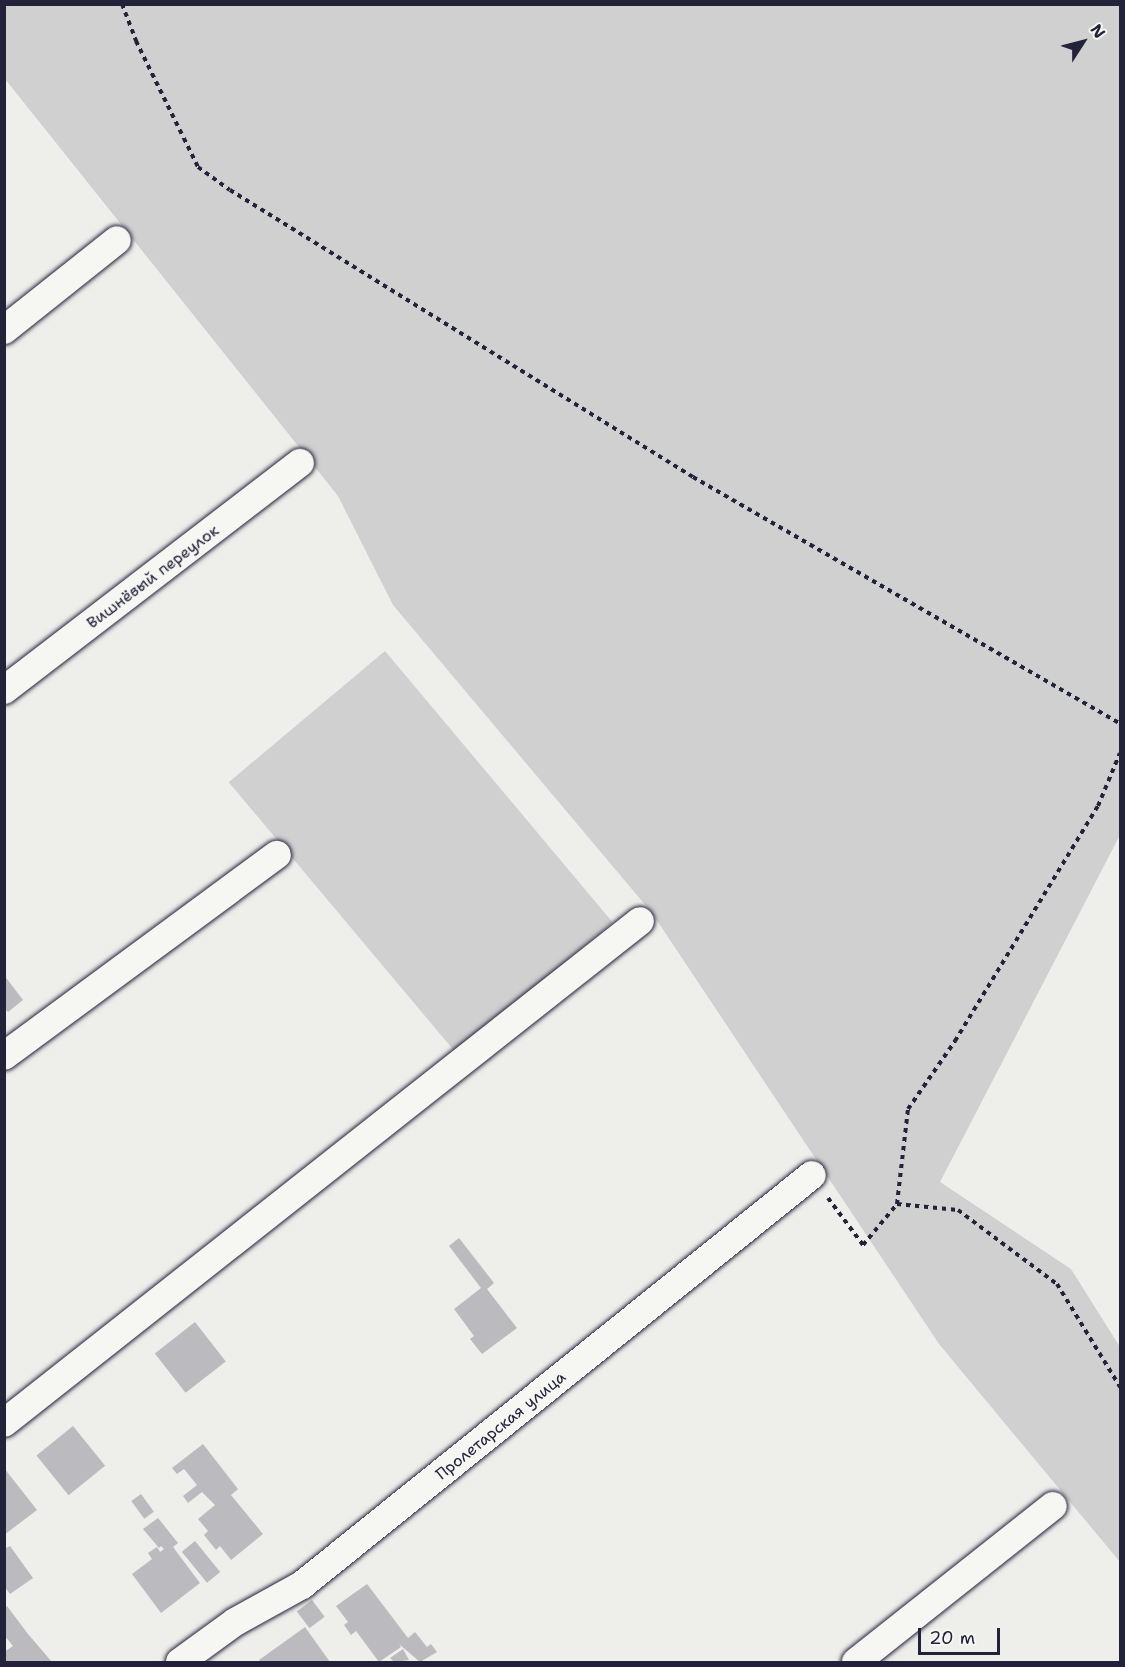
<!DOCTYPE html>
<meta charset="utf-8">
<style>
body{margin:0}
#map{position:relative;width:1125px;height:1667px;overflow:hidden;background:#eeeeeb;font-family:"Shantell Sans",sans-serif}
div>[style]{position:absolute}
.green>*{inset:0;background:#d0d0d1;transform-origin:0 0}
.building>*{inset:0;background:#bbbbbf;transform-origin:0 0}
.path>*{height:4px;margin-top:-2px;transform-origin:0;background:repeating-linear-gradient(90deg,#22223b 0 4.5px,transparent 0 9px)}
.roads{filter:drop-shadow(0 0 2px #22223b) drop-shadow(0 0 2px #22223b)}
.street>*{height:28px;margin:-14px;padding:0 14px;transform-origin:14px;border-radius:14px;background:#f6f6f2}
span{translate:-50% -50%;white-space:nowrap;text-align:center;line-height:1.15;-webkit-text-stroke:6px #f6f6f2;paint-order:stroke}
.street-label{font-size:16px;color:#22223b}
.frame{position:absolute;inset:0;border:6px solid #22223b;pointer-events:none}
.north{position:absolute;left:1053px;top:12px;width:60px;height:60px;-webkit-text-stroke:4px #f6f6f2;paint-order:stroke;rotate:54deg;font-size:16px;font-weight:700;line-height:24px;text-align:center;color:#22223b}
.north::after{content:'';display:block;margin:auto;width:21px;height:27px;background:#22223b;clip-path:polygon(50% 0,100% 100%,50% 72%,0 100%)}
.scale{position:absolute;left:918px;top:1628px;width:82px;height:27px;box-sizing:border-box;border:3px solid #22223b;border-top:0;padding-left:8px;font-size:18px;line-height:21px;white-space:nowrap;color:#22223b;-webkit-text-stroke:4px #f6f6f2;paint-order:stroke}
</style>
<div id="map">
<div class="green">
<div style="clip-path:polygon(4px 5px,1120px 5px,1120px 835px,940px 1182px,1071px 1269px,1120px 1347px,1120px 1562px,939px 1344px,652px 913px,393px 605px,338px 496px,5px 79px)"></div>
<div style="left:385px;top:651px;width:354px;height:204px;rotate:50deg"></div>
</div>
<div class="building">
<div style="clip-path:polygon(4px 975px,23px 1000px,8px 1012px,4px 1008px)"></div>
<div style="clip-path:polygon(459px 1238px,494px 1283px,487px 1289px,517px 1328px,482px 1354px,470px 1339px,474px 1336px,454px 1309px,481px 1288px,449px 1246px)"></div>
<div style="left:195px;top:1322px;width:50px;height:51px;rotate:52deg"></div>
<div style="left:73px;top:1426px;width:51px;height:47px;rotate:51deg"></div>
<div style="clip-path:polygon(203px 1444px,238px 1489px,231px 1495px,263px 1534px,231px 1560px,220px 1546px,216px 1550px,204px 1535px,208px 1531px,198px 1519px,215px 1505px,202px 1492px,188px 1503px,183px 1496px,197px 1485px,184px 1469px,177px 1474px,172px 1468px)"></div>
<div style="clip-path:polygon(4px 1468px,37px 1510px,4px 1535px)"></div>
<div style="left:141px;top:1494px;width:22px;height:12px;rotate:54deg"></div>
<div style="clip-path:polygon(158px 1518px,178px 1543px,173px 1547px,200px 1583px,161px 1613px,132px 1574px,152px 1559px,148px 1553px,157px 1547px,160px 1552px,164px 1549px,161px 1546px,159px 1548px,143px 1529px)"></div>
<div style="left:195px;top:1541px;width:40px;height:17px;rotate:51deg"></div>
<div style="clip-path:polygon(10px 1546px,33px 1578px,10px 1594px,4px 1586px,4px 1549px)"></div>
<div style="clip-path:polygon(367px 1584px,408px 1638px,415px 1632px,427px 1647px,431px 1644px,437px 1652px,420px 1662px,399px 1644px,401px 1647px,379px 1662px,356px 1631px,351px 1635px,344px 1625px,348px 1622px,336px 1606px)"></div>
<div style="left:312px;top:1600px;width:21px;height:19px;rotate:53deg"></div>
<div style="clip-path:polygon(7px 1606px,28px 1634px,52px 1662px,4px 1662px,4px 1652px,13px 1646px,4px 1635px,4px 1608px)"></div>
<div style="clip-path:polygon(305px 1627px,330px 1662px,261px 1662px,259px 1660px)"></div>
<div style="clip-path:polygon(403px 1649px,409px 1660px,394px 1662px,390px 1658px)"></div>
</div>
<div class="path">
<div style="left:122px;top:4px;width:40px;rotate:69deg"></div>
<div style="left:136px;top:41px;width:140px;rotate:63.8deg"></div>
<div style="left:198px;top:167px;width:39px;rotate:36deg"></div>
<div style="left:230px;top:190px;width:545px;rotate:31.79deg"></div>
<div style="left:693px;top:477px;width:493px;rotate:30deg"></div>
<div style="left:828px;top:1198px;width:59px;rotate:53.3deg"></div>
<div style="left:863px;top:1245px;width:53px;rotate:-50.3deg"></div>
<div style="left:897px;top:1204px;width:96px;rotate:-83.4deg"></div>
<div style="left:908px;top:1109px;width:83px;rotate:-55.3deg"></div>
<div style="left:955px;top:1041px;width:275px;rotate:-58.7deg"></div>
<div style="left:1098px;top:806px;width:57px;rotate:-67.5deg"></div>
<div style="left:897px;top:1204px;width:61px;rotate:5.6deg"></div>
<div style="left:958px;top:1210px;width:124px;rotate:36.8deg"></div>
<div style="left:1057px;top:1284px;width:121px;rotate:58.5deg"></div>
</div>
<div class="roads">
<div class="street">
<div style="left:4px;top:330px;width:144px;rotate:-38.5deg"></div>
<div style="left:4px;top:690px;width:373px;rotate:-37.5deg"></div>
<div style="left:4px;top:1056px;width:339px;rotate:-36.4deg"></div>
<div style="left:4px;top:1423px;width:810px;rotate:-38.28deg"></div>
<div style="left:180px;top:1662px;width:68px;rotate:-36deg"></div>
<div style="left:235px;top:1622px;width:77px;rotate:-28.9deg"></div>
<div style="left:302px;top:1585px;width:654px;rotate:-38.8deg"></div>
<div style="left:856px;top:1662px;width:251px;rotate:-38.4deg"></div>
</div>
</div>
<div class="street-label">
<span style="left:153px;top:577px;rotate:-37deg">Вишнёвый переулок</span>
<span style="left:501px;top:1426px;rotate:-39deg">Пролетарская улица</span>
</div>
<div class="frame"></div>
<div class="north">N</div>
<div class="scale">20 m</div>
</div>
